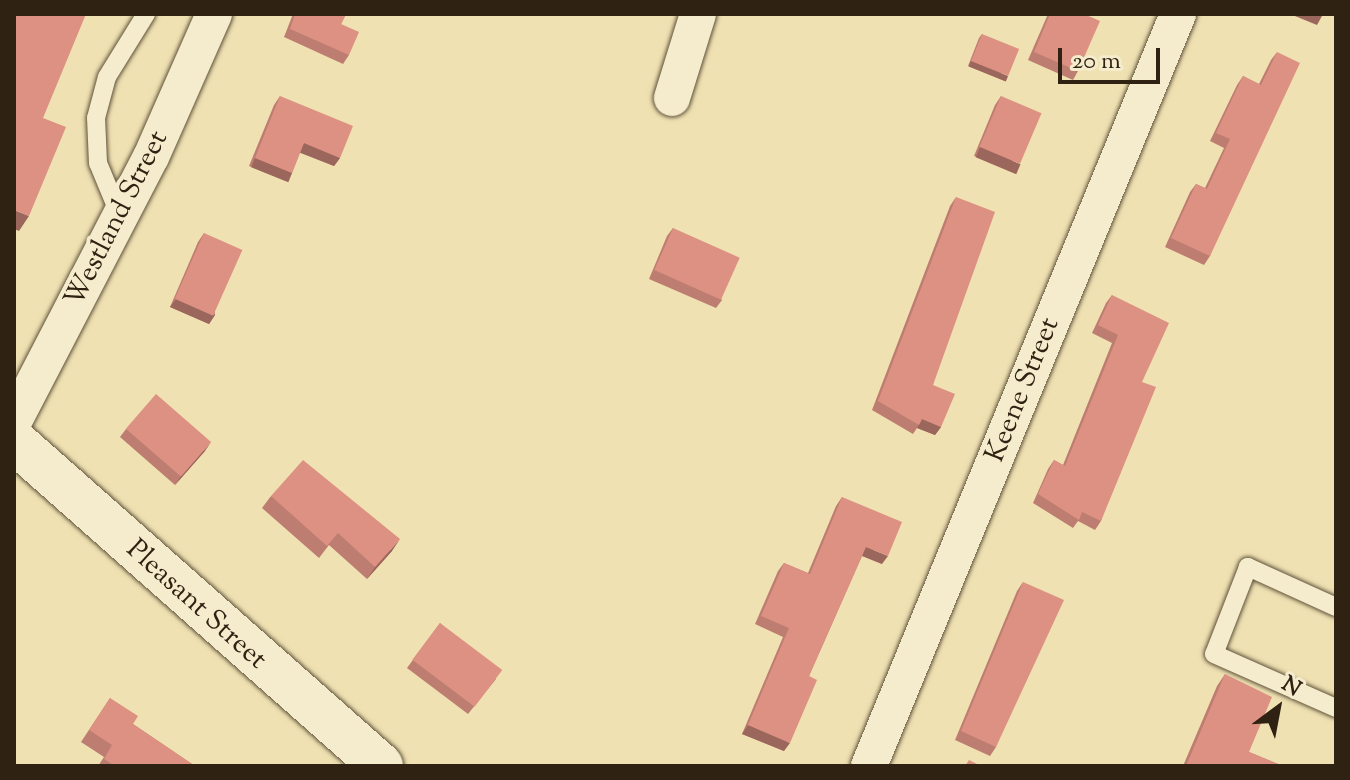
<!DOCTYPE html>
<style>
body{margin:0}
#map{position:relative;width:1350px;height:780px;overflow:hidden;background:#efe1b2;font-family:"Sorts Mill Goudy",serif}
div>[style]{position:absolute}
.roads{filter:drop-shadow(0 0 2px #5f523a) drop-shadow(0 0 2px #5f523a)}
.lane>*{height:18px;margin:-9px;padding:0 9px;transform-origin:9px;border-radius:9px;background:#f5eccd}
.street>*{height:36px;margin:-18px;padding:0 18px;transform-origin:18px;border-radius:18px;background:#f5eccd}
.secondary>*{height:44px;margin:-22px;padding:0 22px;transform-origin:22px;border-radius:22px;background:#f5eccd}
.wall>*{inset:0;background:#be7d71}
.shaded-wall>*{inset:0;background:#9b665c;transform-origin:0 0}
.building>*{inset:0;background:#dd9183;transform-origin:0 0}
span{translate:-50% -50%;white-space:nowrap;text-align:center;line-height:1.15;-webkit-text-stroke:8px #f5eccd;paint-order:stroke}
.street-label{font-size:28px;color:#2f2212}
.frame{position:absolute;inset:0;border:16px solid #2f2212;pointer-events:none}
.north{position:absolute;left:1238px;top:668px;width:80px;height:80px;-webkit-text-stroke:6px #f5eccd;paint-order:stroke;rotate:32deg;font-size:22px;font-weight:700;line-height:32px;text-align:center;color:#2f2212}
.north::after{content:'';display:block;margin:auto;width:28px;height:36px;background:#2f2212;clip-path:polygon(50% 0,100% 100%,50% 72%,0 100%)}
.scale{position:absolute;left:1058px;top:48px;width:102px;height:36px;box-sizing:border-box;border:4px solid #2f2212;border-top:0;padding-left:10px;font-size:24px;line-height:28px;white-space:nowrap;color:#2f2212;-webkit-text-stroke:6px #f5eccd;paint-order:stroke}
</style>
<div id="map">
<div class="roads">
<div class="lane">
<div style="left:120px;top:216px;width:57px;rotate:-112.5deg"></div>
<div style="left:98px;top:163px;width:45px;rotate:-92.5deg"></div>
<div style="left:96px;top:118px;width:42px;rotate:-75deg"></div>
<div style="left:107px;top:77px;width:74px;rotate:-58.2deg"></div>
<div style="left:1336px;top:607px;width:97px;rotate:-155.6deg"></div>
<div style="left:1248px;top:567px;width:93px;rotate:111.3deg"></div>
<div style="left:1214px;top:654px;width:133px;rotate:23.9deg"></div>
</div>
<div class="street">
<div style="left:672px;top:98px;width:88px;rotate:-72.8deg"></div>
<div style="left:14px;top:421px;width:297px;rotate:-62.6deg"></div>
<div style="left:151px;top:157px;width:156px;rotate:-66.2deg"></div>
<div style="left:869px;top:766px;width:813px;rotate:-67.66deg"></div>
</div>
<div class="secondary">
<div style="left:14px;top:441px;width:490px;rotate:41.5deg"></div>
</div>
</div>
<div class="wall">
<div style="clip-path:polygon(293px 14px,346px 14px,341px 24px,349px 55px,343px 64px,284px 37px)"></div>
<div style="clip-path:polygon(1048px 14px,1084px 14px,1078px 71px,1073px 80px,1028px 60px)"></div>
<div style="clip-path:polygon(982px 34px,1005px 81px,968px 66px,979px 38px)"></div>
<div style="clip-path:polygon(1277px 52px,1210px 256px,1204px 265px,1165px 247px,1190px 192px,1196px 184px,1205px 188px,1224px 148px,1210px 141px,1237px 85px,1243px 76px,1259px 84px,1271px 60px)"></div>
<div style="clip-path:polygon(280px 96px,340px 158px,334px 166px,300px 152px,292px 173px,286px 181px,249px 166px,274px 105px)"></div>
<div style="clip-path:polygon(1001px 96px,1015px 173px,974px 156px,995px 105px)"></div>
<div style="clip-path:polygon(956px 197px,933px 385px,941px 427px,935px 435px,917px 428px,913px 434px,872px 410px,950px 206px)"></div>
<div style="clip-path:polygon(673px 228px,722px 300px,716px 308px,649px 279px,667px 236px)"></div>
<div style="clip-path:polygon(204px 233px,215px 315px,209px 324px,170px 307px,198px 242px)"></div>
<div style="clip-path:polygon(1112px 295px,1142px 382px,1101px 521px,1095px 530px,1078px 521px,1073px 528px,1033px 503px,1048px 469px,1054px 460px,1063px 465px,1112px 343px,1092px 333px,1106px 303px)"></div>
<div style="clip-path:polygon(126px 429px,205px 451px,175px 485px,120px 437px)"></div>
<div style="clip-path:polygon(271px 496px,392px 551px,367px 579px,329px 545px,319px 558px,262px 508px)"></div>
<div style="clip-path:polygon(842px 497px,882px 564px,862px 556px,809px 676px,784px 751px,742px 734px,783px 637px,755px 624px,778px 571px,784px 563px,808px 573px,836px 506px)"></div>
<div style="clip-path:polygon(1023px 582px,996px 747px,990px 756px,955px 740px,1017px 591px)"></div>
<div style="clip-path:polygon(440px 623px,496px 679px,468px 714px,407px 668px)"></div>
<div style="clip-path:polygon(1225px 674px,1249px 752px,1283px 766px,1183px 766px,1217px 686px)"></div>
<div style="clip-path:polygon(110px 698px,133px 724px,195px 766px,98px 766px,104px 757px,81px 742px)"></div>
</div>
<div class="shaded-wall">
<div style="clip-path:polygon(1290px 14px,1317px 14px,1322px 16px,1317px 25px)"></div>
<div style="left:971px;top:61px;width:40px;height:6px;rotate:22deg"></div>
<div style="clip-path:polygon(304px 143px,340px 158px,334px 166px,298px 152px)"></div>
<div style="left:980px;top:147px;width:44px;height:11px;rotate:23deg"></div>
<div style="left:255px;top:158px;width:40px;height:10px;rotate:22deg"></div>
<div style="clip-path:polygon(14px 210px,29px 216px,19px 231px,14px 229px)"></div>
<div style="clip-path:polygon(176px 299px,215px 315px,209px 324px,170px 307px)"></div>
<div style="clip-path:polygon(922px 419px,941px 427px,935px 435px,917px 428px)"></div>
<div style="clip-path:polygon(211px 442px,205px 451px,175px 485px,181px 476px)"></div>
<div style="clip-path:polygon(400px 539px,392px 551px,367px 579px,375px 567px)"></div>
<div style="clip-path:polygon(866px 547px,888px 556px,882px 564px,860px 555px)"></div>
<div style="clip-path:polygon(748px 725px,790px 743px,784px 751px,742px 734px)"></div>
</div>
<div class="building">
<div style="clip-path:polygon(14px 14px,86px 14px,43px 118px,66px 127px,29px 216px,14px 210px)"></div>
<div style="clip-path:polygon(295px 14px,346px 14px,341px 24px,359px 32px,349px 55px,290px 29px)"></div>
<div style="clip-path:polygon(1050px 14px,1084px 14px,1100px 21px,1078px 71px,1034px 52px)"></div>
<div style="left:982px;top:34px;width:40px;height:29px;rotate:22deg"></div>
<div style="clip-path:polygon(1277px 52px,1300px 63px,1210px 256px,1171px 238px,1196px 184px,1207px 189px,1230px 139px,1216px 133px,1243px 76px,1261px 85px)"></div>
<div style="clip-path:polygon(280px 96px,353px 126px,340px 158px,304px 143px,292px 173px,255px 158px)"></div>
<div style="left:1001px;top:96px;width:44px;height:55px;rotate:23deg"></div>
<div style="clip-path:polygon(956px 197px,995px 212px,933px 385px,955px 394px,941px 427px,922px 419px,919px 425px,878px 401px)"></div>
<div style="left:673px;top:228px;width:73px;height:46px;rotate:24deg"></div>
<div style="left:204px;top:233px;width:42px;height:72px;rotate:24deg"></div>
<div style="clip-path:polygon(1112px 295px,1169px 323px,1142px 382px,1156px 387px,1101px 521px,1082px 512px,1079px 520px,1038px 494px,1054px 460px,1065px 466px,1118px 335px,1098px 325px)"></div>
<div style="left:156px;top:394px;width:73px;height:46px;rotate:41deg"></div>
<div style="clip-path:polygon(303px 460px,400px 539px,375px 567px,338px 533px,327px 546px,271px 496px)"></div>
<div style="clip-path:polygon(842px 497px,902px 522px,888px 556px,866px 547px,809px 676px,817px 680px,790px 743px,748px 725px,789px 628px,761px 616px,784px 563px,810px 574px)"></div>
<div style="clip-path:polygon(1023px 582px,1064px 600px,996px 747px,961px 731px)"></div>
<div style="left:440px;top:623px;width:78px;height:46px;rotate:37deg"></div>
<div style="clip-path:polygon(1225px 674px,1272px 697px,1249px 752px,1283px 766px,1186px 766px)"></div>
<div style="clip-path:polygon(110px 698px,138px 716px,133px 724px,195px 766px,115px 766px,104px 759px,112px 745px,89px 730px)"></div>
<div style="clip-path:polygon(969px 760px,981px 766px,965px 766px)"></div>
</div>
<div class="street-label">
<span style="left:117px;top:219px;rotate:-63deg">Westland Street</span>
<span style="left:1023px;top:390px;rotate:-68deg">Keene Street</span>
<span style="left:196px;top:605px;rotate:42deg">Pleasant Street</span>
</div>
<div class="frame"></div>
<div class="north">N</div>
<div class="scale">20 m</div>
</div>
